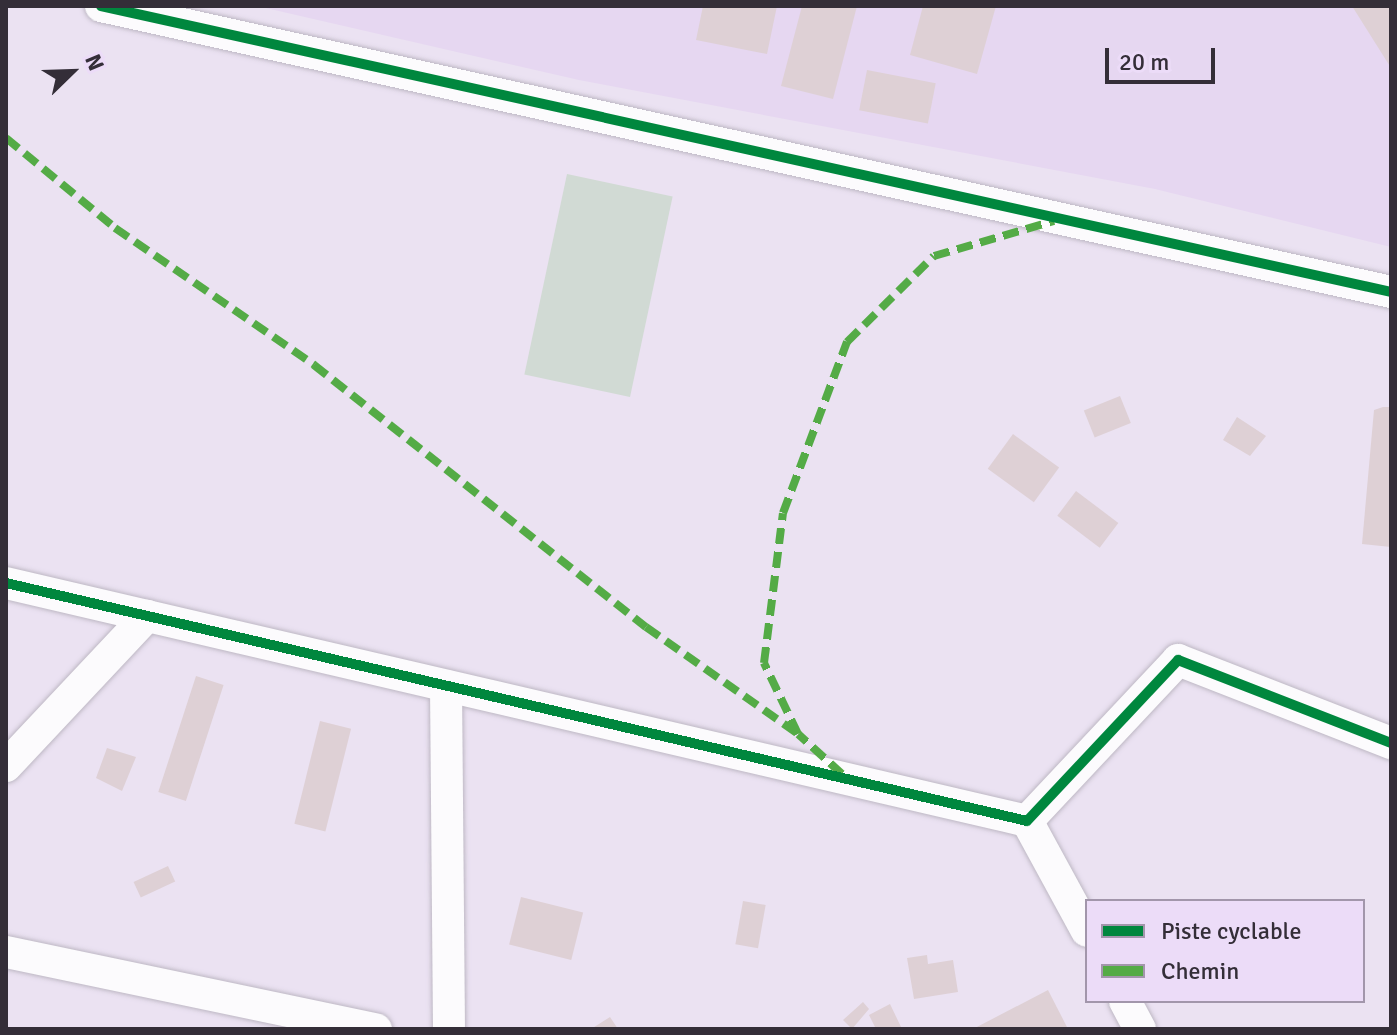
<!DOCTYPE html>
<style>
body{margin:0}
#map{position:relative;width:1397px;height:1035px;overflow:hidden;background:#ebe2f2;font-family:Signika,sans-serif}
div>[style]{position:absolute}
.built>*{inset:0;background:#e6d7f1}
.green>*{inset:0;background:#d1dad4;transform-origin:0 0}
.building>*{inset:0;background:#ded0d5;transform-origin:0 0}
.roads{filter:drop-shadow(0 0 2px #beb8c4) drop-shadow(0 0 2px #beb8c4)}
.minor>*{height:32px;margin:-16px;padding:0 16px;transform-origin:16px;border-radius:16px;background:#fcfbfd}
.quiet>*{height:8px;margin-top:-4px;transform-origin:0;background:repeating-linear-gradient(90deg,#54ab46 0 16px,transparent 0 24px)}
.cycleway>*{height:10px;margin:-5px;padding:0 5px;transform-origin:5px;border-radius:5px;background:#00873e}
span{translate:-50% -50%;white-space:nowrap;text-align:center;line-height:1.15;-webkit-text-stroke:8px #ecdcf8;paint-order:stroke}
.frame{position:absolute;inset:0;border:8px solid #342e38;pointer-events:none}
.legend{position:absolute;left:1085px;top:899px;width:280px;height:104px;box-sizing:border-box;background:#ecdcf8;border:2px solid #a296ab;margin:0;padding:10px 14px;list-style:none;font-size:24px;color:#342e38}
.legend li{display:flex;align-items:center;gap:16px;height:40px}
.legend b{width:40px;border:2px solid #a296ab}
.north{position:absolute;left:32px;top:32px;width:80px;height:80px;-webkit-text-stroke:6px #ecdcf8;paint-order:stroke;rotate:67deg;font-size:22px;font-weight:700;line-height:32px;text-align:center;color:#342e38}
.north::after{content:'';display:block;margin:auto;width:28px;height:36px;background:#342e38;clip-path:polygon(50% 0,100% 100%,50% 72%,0 100%)}
.scale{position:absolute;left:1105px;top:48px;width:110px;height:36px;box-sizing:border-box;border:4px solid #342e38;border-top:0;padding-left:10px;font-size:24px;line-height:28px;white-space:nowrap;color:#342e38;-webkit-text-stroke:6px #ecdcf8;paint-order:stroke}
</style>
<div id="map">
<div class="built">
<div style="clip-path:polygon(257px 6px,1391px 6px,1391px 247px,1155px 189px,579px 80px)"></div>
</div>
<div class="green">
<div style="left:567px;top:174px;width:108px;height:205px;rotate:12deg"></div>
</div>
<div class="building">
<div style="clip-path:polygon(703px 6px,777px 6px,767px 54px,696px 40px)"></div>
<div style="clip-path:polygon(802px 6px,857px 6px,833px 99px,781px 86px)"></div>
<div style="clip-path:polygon(923px 6px,996px 6px,977px 74px,910px 55px)"></div>
<div style="clip-path:polygon(1352px 6px,1391px 6px,1391px 68px)"></div>
<div style="left:867px;top:70px;width:70px;height:41px;rotate:11deg"></div>
<div style="left:1120px;top:396px;width:29px;height:39px;rotate:68deg"></div>
<div style="clip-path:polygon(1383px 407px,1391px 407px,1391px 547px,1362px 544px,1374px 410px)"></div>
<div style="clip-path:polygon(1237px 417px,1266px 436px,1250px 456px,1223px 440px)"></div>
<div style="left:1013px;top:434px;width:57px;height:43px;rotate:36deg"></div>
<div style="left:1076px;top:491px;width:53px;height:31px;rotate:37deg"></div>
<div style="left:196px;top:676px;width:29px;height:122px;rotate:18deg"></div>
<div style="left:320px;top:721px;width:32px;height:106px;rotate:14deg"></div>
<div style="clip-path:polygon(107px 748px,136px 757px,122px 791px,96px 778px)"></div>
<div style="left:168px;top:866px;width:17px;height:38px;rotate:65deg"></div>
<div style="left:521px;top:897px;width:64px;height:49px;rotate:14deg"></div>
<div style="left:743px;top:901px;width:23px;height:44px;rotate:10deg"></div>
<div style="clip-path:polygon(927px 955px,928px 964px,953px 960px,958px 992px,914px 999px,907px 958px)"></div>
<div style="clip-path:polygon(1048px 990px,1068px 1029px,973px 1029px)"></div>
<div style="clip-path:polygon(863px 1002px,869px 1009px,852px 1029px,843px 1020px)"></div>
<div style="clip-path:polygon(890px 1004px,902px 1029px,876px 1029px,869px 1015px)"></div>
<div style="clip-path:polygon(610px 1017px,618px 1029px,591px 1029px)"></div>
</div>
<div class="roads">
<div class="minor">
<div style="left:101px;top:6px;width:1321px;rotate:12.5deg"></div>
<div style="left:6px;top:583px;width:1048px;rotate:13.12deg"></div>
<div style="left:1027px;top:821px;width:221px;rotate:-46.8deg"></div>
<div style="left:1178px;top:660px;width:229px;rotate:21.3deg"></div>
<div style="left:446px;top:686px;width:343px;rotate:89.5deg"></div>
<div style="left:6px;top:766px;width:206px;rotate:-46.8deg"></div>
<div style="left:1027px;top:821px;width:125px;rotate:61.4deg"></div>
<div style="left:6px;top:952px;width:378px;rotate:11.8deg"></div>
<div style="left:1125px;top:1001px;width:32px;rotate:62deg"></div>
</div>
</div>
<div class="quiet">
<div style="left:6px;top:138px;width:141px;rotate:39.5deg"></div>
<div style="left:115px;top:228px;width:242px;rotate:34.5deg"></div>
<div style="left:314px;top:365px;width:423px;rotate:38.3deg"></div>
<div style="left:646px;top:627px;width:186px;rotate:35.1deg"></div>
<div style="left:842px;top:774px;width:59px;rotate:-137.7deg"></div>
<div style="left:798px;top:734px;width:79px;rotate:-115.6deg"></div>
<div style="left:764px;top:663px;width:151px;rotate:-82.8deg"></div>
<div style="left:783px;top:513px;width:183px;rotate:-69.5deg"></div>
<div style="left:847px;top:342px;width:122px;rotate:-44.7deg"></div>
<div style="left:934px;top:256px;width:125px;rotate:-16.3deg"></div>
</div>
<div class="cycleway">
<div style="left:101px;top:6px;width:1321px;rotate:12.5deg"></div>
<div style="left:6px;top:583px;width:1048px;rotate:13.12deg"></div>
<div style="left:1027px;top:821px;width:221px;rotate:-46.8deg"></div>
<div style="left:1178px;top:660px;width:229px;rotate:21.3deg"></div>
</div>
<div class="frame"></div>
<ul class="legend">
<li><b style="height:10px;background:#00873e"></b>Piste cyclable</li>
<li><b style="height:10px;background:#54ab46"></b>Chemin</li>
</ul>
<div class="north">N</div>
<div class="scale">20 m</div>
</div>
